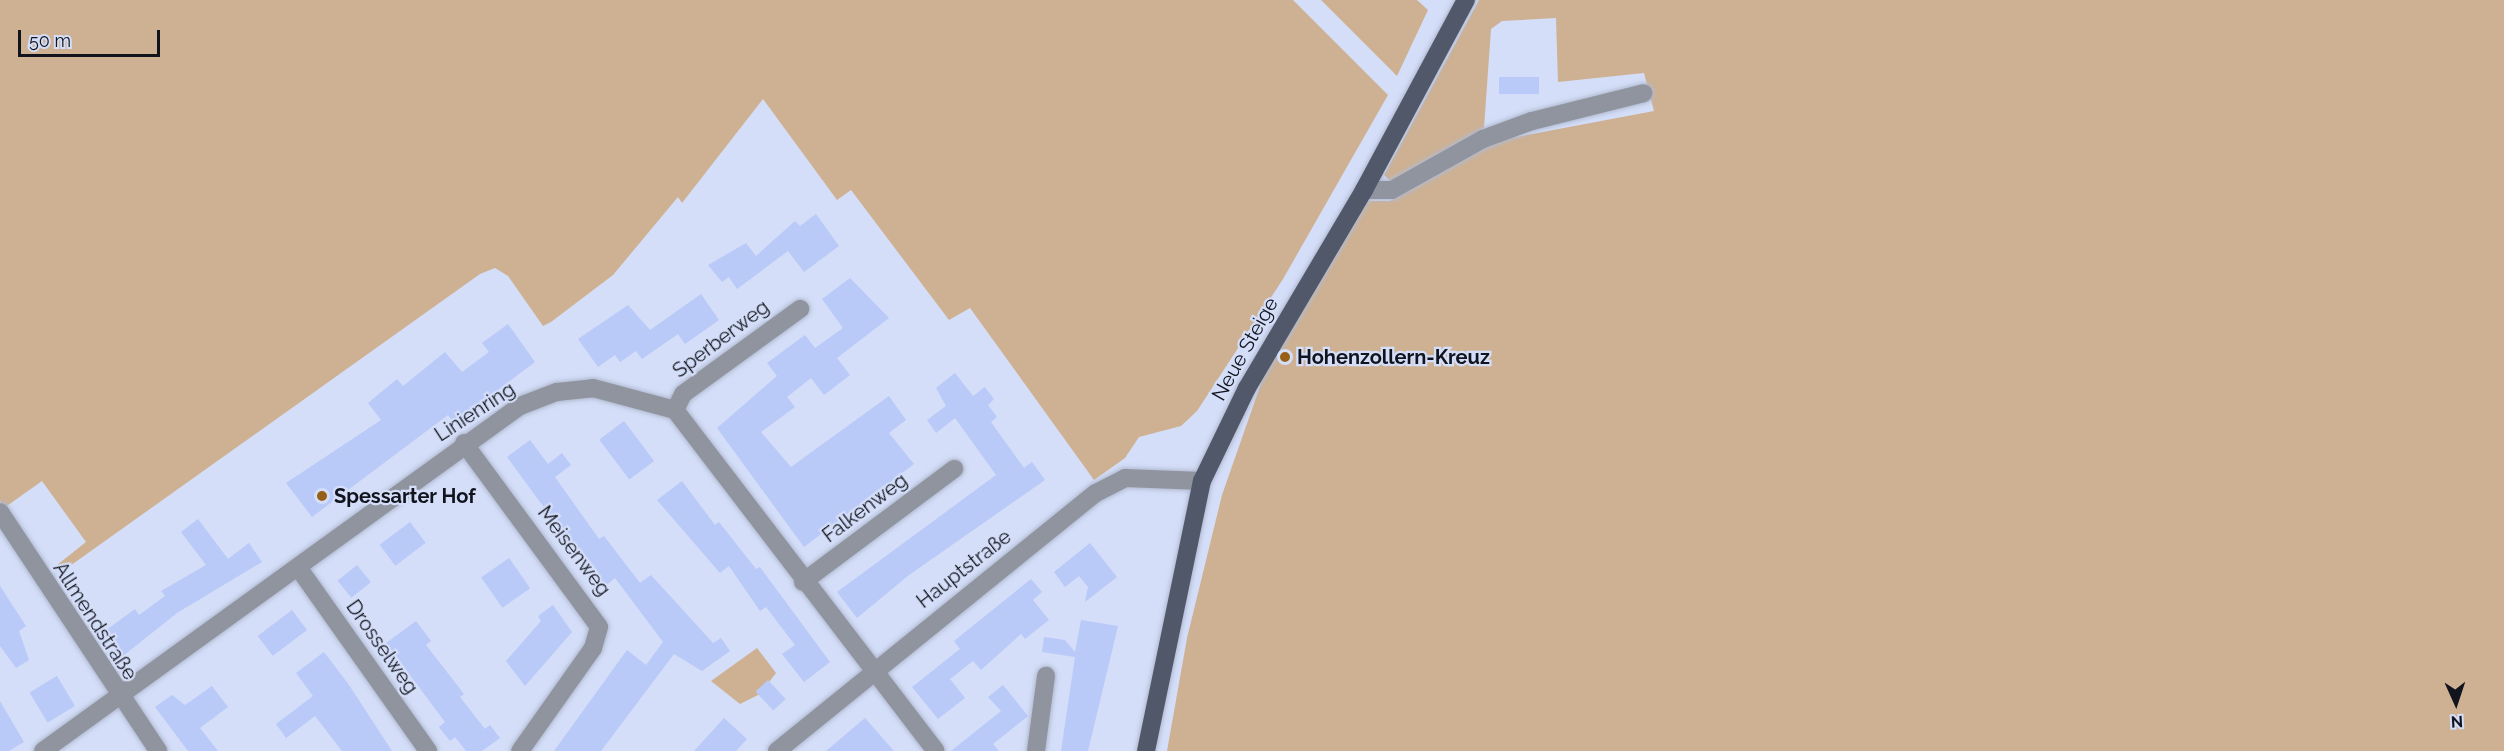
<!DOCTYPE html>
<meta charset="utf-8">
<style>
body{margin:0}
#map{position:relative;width:2504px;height:751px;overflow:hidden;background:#d4def8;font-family:Raleway,sans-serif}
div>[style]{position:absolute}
.green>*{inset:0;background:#ceb192}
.building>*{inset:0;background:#b9c9f8;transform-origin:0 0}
.roads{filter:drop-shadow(0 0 2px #b1bad1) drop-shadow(0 0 2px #b1bad1)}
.minor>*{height:18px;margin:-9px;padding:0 9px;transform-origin:9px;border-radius:9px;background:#90949f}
.major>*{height:18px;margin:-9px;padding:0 9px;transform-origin:9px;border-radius:9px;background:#51586a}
.dots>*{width:16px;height:16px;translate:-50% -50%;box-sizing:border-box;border:3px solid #d4def8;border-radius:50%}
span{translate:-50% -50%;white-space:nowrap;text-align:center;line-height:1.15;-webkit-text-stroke:4.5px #d4def8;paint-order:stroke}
.street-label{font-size:20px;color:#11141d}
.poi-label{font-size:20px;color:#11141d;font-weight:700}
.left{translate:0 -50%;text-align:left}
.north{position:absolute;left:2426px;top:673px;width:60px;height:60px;-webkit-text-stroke:4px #d4def8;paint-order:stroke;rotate:177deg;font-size:16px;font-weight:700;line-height:24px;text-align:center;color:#11141d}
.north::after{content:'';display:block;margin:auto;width:21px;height:27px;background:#11141d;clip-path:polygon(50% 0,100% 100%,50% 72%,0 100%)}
.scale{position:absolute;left:18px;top:30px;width:142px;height:27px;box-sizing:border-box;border:3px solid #11141d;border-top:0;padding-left:8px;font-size:18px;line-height:21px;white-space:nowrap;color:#11141d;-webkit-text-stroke:4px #d4def8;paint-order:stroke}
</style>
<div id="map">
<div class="green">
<div style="clip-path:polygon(0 0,1293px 0,1388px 95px,1283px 279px,1197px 411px,1181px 426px,1139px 437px,1125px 458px,1094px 480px,970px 308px,949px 320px,851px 190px,837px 200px,763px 99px,682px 203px,678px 197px,613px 275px,551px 322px,543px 326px,508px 276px,495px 268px,480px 274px,60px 573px,57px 565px,86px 542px,42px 481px,4px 508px,0 501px)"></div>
<div style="clip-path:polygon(1321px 0,1417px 0,1428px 10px,1397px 76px)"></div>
<div style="clip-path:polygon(1479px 0,2504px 0,2504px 751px,1167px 751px,1187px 638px,1222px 495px,1265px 372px,1363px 201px,1390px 201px,1490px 142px,1654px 111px,1644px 73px,1558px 82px,1556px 18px,1502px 21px,1491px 29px,1484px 128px,1393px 184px,1384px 175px)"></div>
<div style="clip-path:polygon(757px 648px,776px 673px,760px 694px,740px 704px,711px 681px)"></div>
</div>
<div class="building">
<div style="left:1499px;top:77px;width:40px;height:17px"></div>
<div style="clip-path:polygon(816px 214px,839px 246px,804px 272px,788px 251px,737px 289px,729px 277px,722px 282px,708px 265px,746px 243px,756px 256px,795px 221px,800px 226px)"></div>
<div style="clip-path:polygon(850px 278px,889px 318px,837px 358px,850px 375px,824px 395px,811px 378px,787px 397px,795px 407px,761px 432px,791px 467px,889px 396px,906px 420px,889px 433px,914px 464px,804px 547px,717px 428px,777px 376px,767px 363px,805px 335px,815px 348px,843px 328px,822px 299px)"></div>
<div style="clip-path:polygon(701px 294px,719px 320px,685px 344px,678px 334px,642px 359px,636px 351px,620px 362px,615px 355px,598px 367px,578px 339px,628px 305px,650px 330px)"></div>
<div style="clip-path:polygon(508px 324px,535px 362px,454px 423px,448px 415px,312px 517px,286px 483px,381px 420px,368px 403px,397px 379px,403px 386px,445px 352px,462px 372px,489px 352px,482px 343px)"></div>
<div style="clip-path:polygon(955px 373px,973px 396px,985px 387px,994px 399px,988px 405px,997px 417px,991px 422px,1024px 468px,1032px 462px,1045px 480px,909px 575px,857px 618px,837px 592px,996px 475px,955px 418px,936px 433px,927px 420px,946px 406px,936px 388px)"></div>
<div style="left:624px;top:421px;width:50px;height:31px;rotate:53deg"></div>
<div style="clip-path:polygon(530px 440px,548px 464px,562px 453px,571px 465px,555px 477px,599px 539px,604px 536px,640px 583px,651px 575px,713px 643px,721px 638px,730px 651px,702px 671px,674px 654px,601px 751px,554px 751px,627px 650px,646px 665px,663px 642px,615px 578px,603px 588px,507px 457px)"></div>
<div style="clip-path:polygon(682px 481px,715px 525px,719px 522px,756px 569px,760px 567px,830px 662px,804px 682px,782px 654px,795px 645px,766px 607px,760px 611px,729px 566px,720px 573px,657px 500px)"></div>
<div style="clip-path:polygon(198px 519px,228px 559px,249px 543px,262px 562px,177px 613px,123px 656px,105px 631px,135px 609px,139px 615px,165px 596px,161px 591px,206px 565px,181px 532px)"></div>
<div style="left:410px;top:522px;width:26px;height:38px;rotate:53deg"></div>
<div style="clip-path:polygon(1090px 543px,1117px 577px,1085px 602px,1088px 587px,1079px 576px,1065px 587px,1054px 572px)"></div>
<div style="left:509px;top:558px;width:37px;height:34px;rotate:55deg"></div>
<div style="left:357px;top:565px;width:22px;height:25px;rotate:51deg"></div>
<div style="clip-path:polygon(1031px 579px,1042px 592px,1033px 600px,1049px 620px,1025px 639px,1021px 634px,981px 670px,973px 661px,950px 679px,965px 698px,938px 719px,912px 687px,960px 649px,954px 641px)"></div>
<div style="clip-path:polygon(0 586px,26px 626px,19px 631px,29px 660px,16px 668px,0 646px)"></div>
<div style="clip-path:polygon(553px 605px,572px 632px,525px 686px,506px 661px,541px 621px,538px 616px)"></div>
<div style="left:292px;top:610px;width:25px;height:43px;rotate:53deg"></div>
<div style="clip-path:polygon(1081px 620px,1118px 626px,1088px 751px,1061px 751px,1075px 657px,1042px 652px,1044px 637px,1065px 640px,1075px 652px)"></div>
<div style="clip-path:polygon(416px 621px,431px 641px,426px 645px,464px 694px,460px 697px,485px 729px,490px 725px,500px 738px,482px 751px,466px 751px,455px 737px,450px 741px,439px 727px,445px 722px,386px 643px)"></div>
<div style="clip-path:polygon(324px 652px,349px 685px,392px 751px,342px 751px,315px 716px,286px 738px,276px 724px,313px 696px,296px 673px)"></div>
<div style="left:57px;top:676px;width:35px;height:32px;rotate:59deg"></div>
<div style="left:768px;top:680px;width:26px;height:17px;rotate:47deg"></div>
<div style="clip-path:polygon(1003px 685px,1028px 716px,993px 744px,999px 751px,951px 751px,1001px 711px,988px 697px)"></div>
<div style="clip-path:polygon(212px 686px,228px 707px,200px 728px,218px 751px,188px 751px,155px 707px,172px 695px,185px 705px)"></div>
<div style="clip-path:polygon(0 701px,24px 742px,9px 751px,0 751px)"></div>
<div style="clip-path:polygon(724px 718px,747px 739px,736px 751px,694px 751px)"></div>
<div style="clip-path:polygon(865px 718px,894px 751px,826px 751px)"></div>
</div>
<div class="roads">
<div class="minor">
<div style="left:1364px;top:190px;width:28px"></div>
<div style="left:1392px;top:190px;width:104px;rotate:-29.3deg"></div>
<div style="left:1483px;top:139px;width:52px;rotate:-20.2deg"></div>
<div style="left:1532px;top:121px;width:115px;rotate:-14deg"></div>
<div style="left:675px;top:410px;width:18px;rotate:-63deg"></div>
<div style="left:683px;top:394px;width:145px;rotate:-36deg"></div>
<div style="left:464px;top:443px;width:228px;rotate:53.7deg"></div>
<div style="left:599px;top:627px;width:22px;rotate:106deg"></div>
<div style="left:593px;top:648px;width:126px;rotate:125.3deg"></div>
<div style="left:0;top:512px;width:287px;rotate:56.5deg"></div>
<div style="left:300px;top:570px;width:222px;rotate:54.7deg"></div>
<div style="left:803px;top:582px;width:189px;rotate:-36.8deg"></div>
<div style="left:43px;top:751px;width:589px;rotate:-35.88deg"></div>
<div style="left:520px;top:406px;width:40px;rotate:-21deg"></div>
<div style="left:557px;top:392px;width:36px;rotate:-6deg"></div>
<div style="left:593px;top:388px;width:85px;rotate:15deg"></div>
<div style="left:675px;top:410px;width:429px;rotate:52.6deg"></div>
<div style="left:777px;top:751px;width:410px;rotate:-39deg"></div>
<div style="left:1096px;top:493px;width:33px;rotate:-27deg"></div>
<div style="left:1125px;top:478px;width:77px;rotate:2.2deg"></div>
<div style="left:1036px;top:751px;width:76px;rotate:-82.4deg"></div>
</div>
<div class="major">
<div style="left:1146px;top:751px;width:276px;rotate:-78.3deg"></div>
<div style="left:1202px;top:481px;width:103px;rotate:-64.2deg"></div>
<div style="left:1247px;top:388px;width:230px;rotate:-59.4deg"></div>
<div style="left:1364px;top:190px;width:216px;rotate:-61.8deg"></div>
</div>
</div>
<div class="dots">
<div style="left:1285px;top:357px;background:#966117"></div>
<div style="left:322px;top:496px;background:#966117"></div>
</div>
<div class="street-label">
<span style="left:721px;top:339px;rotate:-37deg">Sperberweg</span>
<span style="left:1245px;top:349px;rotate:-61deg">Neue Steige</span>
<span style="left:475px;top:412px;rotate:-33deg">Linienring</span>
<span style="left:865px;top:508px;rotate:-37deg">Falkenweg</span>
<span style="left:574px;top:551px;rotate:53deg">Meisenweg</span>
<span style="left:964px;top:569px;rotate:-38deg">Hauptstraße</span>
<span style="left:95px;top:621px;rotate:57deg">Allmendstraße</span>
<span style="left:382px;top:647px;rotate:55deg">Drosselweg</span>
</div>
<div class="poi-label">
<span class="left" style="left:1297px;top:357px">Hohenzollern-Kreuz</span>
<span class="left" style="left:334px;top:496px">Spessarter Hof</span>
</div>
<div class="north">N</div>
<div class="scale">50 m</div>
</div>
